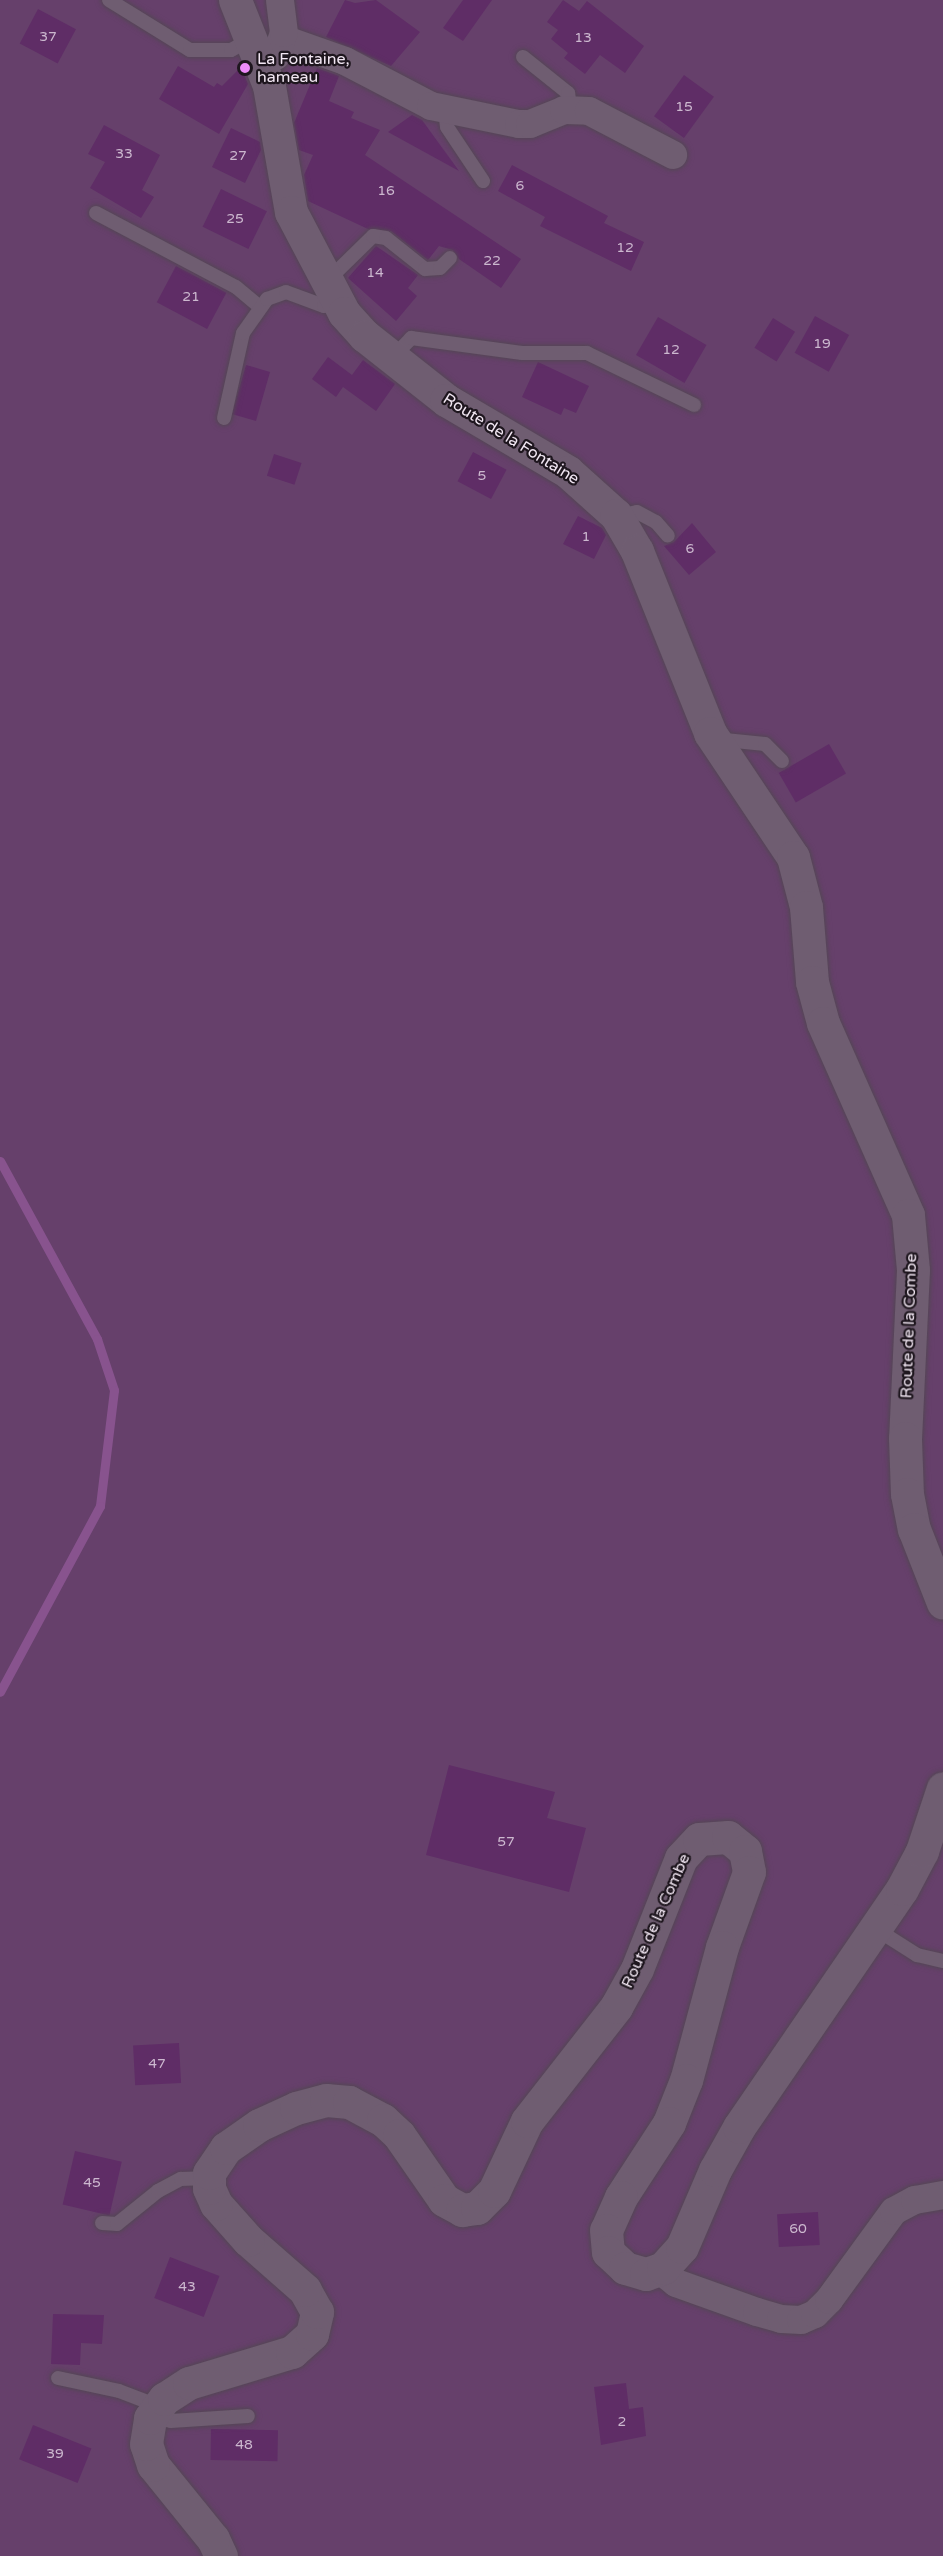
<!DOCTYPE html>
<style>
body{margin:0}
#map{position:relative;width:943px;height:2556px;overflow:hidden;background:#3b2a3d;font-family:"Varela Round",sans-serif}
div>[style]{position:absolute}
.green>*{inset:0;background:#66406b;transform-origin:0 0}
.stream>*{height:9px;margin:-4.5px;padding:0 4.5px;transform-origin:4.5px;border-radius:4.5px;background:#88538e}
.building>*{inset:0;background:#5f2d66;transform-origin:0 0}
.roads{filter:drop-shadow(0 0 2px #544655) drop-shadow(0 0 2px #544655)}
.service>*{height:14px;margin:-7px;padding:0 7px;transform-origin:7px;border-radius:7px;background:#6f5d71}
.minor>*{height:28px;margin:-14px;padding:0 14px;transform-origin:14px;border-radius:14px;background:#6f5d71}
.tertiary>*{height:33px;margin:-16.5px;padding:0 16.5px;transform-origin:16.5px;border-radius:16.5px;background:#6f5d71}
.dots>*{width:16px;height:16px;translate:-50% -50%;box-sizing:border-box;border:3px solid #1e161e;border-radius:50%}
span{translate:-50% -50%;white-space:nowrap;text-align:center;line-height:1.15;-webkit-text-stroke:4.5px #1e161e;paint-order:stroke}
.number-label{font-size:14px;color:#ccb8cf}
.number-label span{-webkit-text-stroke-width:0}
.poi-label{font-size:16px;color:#f1e6f2}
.left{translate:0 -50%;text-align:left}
.street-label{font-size:16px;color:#f1e6f2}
</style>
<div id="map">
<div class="green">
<div style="left:0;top:0;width:943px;height:2556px"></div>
</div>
<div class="stream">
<div style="left:0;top:1161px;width:203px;rotate:61.4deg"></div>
<div style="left:97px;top:1339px;width:54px;rotate:71.6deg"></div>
<div style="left:114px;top:1390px;width:117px;rotate:96.9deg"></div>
<div style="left:100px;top:1506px;width:211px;rotate:118.3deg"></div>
</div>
<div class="building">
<div style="clip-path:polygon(345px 0,355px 3px,376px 0,420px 32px,391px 66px,326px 37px)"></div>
<div style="clip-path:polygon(463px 0,492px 0,463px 41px,443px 28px)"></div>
<div style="clip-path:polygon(563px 0,579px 11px,587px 1px,644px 46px,625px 73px,600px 55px,585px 74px,564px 58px,568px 53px,551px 39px,558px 30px,547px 22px)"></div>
<div style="left:38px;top:9px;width:43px;height:39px;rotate:28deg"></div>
<div style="clip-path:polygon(178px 66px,214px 87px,217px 83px,222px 86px,241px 67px,248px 84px,219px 134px,159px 99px)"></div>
<div style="clip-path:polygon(317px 68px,339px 76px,329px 101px,354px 112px,351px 118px,380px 130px,365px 155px,521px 259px,501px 288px,459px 259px,453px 250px,439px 246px,428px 260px,391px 231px,368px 229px,308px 201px,304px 175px,313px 155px,299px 150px,294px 123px)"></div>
<div style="left:684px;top:75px;width:37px;height:51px;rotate:36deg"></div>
<div style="clip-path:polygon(412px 115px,422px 120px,459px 171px,388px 132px)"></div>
<div style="clip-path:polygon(104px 125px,160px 155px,142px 190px,154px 197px,141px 218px,90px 188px,105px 162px,88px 154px)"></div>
<div style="clip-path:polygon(231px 128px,260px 142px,261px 150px,245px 183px,212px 167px)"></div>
<div style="clip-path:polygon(512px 165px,608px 216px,604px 223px,644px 242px,631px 271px,540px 226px,545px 217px,498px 191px)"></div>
<div style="left:221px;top:189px;width:51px;height:42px;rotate:26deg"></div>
<div style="clip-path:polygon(376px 246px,418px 275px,408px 288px,417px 296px,396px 321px,348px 278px)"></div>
<div style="left:176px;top:266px;width:57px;height:41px;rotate:28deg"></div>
<div style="left:815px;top:316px;width:39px;height:42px;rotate:29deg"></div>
<div style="left:658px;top:317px;width:56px;height:44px;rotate:30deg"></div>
<div style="left:773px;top:318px;width:26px;height:35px;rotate:32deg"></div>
<div style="clip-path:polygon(328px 357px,352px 375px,363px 360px,395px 384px,376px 411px,343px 387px,336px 397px,312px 379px)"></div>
<div style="clip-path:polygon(538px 362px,589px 386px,576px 413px,564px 408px,561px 415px,522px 397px)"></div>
<div style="left:246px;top:365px;width:25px;height:51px;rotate:16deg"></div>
<div style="left:473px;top:452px;width:38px;height:33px;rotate:28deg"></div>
<div style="left:274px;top:454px;width:29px;height:23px;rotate:18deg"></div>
<div style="clip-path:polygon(578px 516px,602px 528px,606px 535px,594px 559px,563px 544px)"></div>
<div style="clip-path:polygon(692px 523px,716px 552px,689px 575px,664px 546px,674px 542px)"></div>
<div style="left:829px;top:744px;width:34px;height:58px;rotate:60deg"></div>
<div style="clip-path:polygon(449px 1765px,555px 1792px,547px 1818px,586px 1828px,569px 1892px,426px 1855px)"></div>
<div style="left:179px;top:2043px;width:40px;height:46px;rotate:87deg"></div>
<div style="left:75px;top:2151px;width:48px;height:55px;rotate:13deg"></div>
<div style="left:818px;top:2212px;width:33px;height:41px;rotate:87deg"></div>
<div style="left:170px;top:2257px;width:53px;height:44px;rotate:21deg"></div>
<div style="clip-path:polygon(53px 2314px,104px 2315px,102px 2344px,81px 2343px,80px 2365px,51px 2364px)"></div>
<div style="clip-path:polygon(626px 2383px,629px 2409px,643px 2407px,646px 2436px,601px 2445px,594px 2387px)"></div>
<div style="left:33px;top:2425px;width:63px;height:37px;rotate:22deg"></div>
<div style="left:211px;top:2429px;width:67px;height:31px;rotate:1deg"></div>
</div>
<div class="roads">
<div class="service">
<div style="left:109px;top:0;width:95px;rotate:31.7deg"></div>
<div style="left:190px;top:50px;width:41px"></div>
<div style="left:231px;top:50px;width:21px;rotate:-28deg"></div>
<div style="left:523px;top:57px;width:58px;rotate:38.7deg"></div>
<div style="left:568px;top:93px;width:17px;rotate:80deg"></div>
<div style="left:446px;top:119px;width:8px;rotate:83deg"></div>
<div style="left:447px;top:127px;width:65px;rotate:56.3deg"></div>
<div style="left:96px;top:213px;width:158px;rotate:27.9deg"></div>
<div style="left:236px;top:287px;width:31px;rotate:40deg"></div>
<div style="left:328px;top:280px;width:63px;rotate:-44.4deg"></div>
<div style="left:373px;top:236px;width:13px;rotate:9deg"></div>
<div style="left:386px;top:238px;width:50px;rotate:38.5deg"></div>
<div style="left:425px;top:269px;width:15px;rotate:-4deg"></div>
<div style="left:440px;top:268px;width:14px;rotate:-45deg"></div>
<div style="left:392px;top:358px;width:28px;rotate:-46deg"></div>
<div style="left:411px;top:338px;width:112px;rotate:7.7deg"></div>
<div style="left:522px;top:353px;width:65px"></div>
<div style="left:587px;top:353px;width:119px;rotate:25.9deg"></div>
<div style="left:224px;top:418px;width:87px;rotate:-77.4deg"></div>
<div style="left:243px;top:333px;width:42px;rotate:-54.8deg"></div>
<div style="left:267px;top:299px;width:20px;rotate:-20deg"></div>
<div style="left:286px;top:292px;width:40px;rotate:20.2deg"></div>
<div style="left:324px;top:306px;width:13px;rotate:-27deg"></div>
<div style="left:618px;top:516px;width:19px;rotate:-12deg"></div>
<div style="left:637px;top:512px;width:21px;rotate:28deg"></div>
<div style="left:656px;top:522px;width:18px;rotate:49deg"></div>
<div style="left:718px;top:743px;width:8px;rotate:-23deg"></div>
<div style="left:725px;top:740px;width:40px;rotate:5.7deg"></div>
<div style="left:765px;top:744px;width:24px;rotate:45deg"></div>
<div style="left:876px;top:1929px;width:49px;rotate:32.4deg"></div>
<div style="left:917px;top:1955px;width:27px;rotate:13deg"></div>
<div style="left:102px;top:2223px;width:15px;rotate:4deg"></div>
<div style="left:117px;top:2224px;width:53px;rotate:-38.8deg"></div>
<div style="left:158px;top:2191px;width:26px;rotate:-28deg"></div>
<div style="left:181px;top:2179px;width:27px;rotate:-2deg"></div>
<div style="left:58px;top:2378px;width:62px;rotate:12deg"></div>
<div style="left:119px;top:2391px;width:42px;rotate:21deg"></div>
<div style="left:152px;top:2417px;width:19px;rotate:12deg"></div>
<div style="left:171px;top:2421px;width:77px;rotate:-3.7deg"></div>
</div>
<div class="minor">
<div style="left:283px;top:39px;width:66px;rotate:19.5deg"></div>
<div style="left:345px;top:61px;width:97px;rotate:27.6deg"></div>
<div style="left:431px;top:106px;width:90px;rotate:11.6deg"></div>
<div style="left:519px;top:124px;width:11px"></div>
<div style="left:530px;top:124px;width:37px;rotate:-22deg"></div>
<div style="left:564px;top:110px;width:25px;rotate:2deg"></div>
<div style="left:589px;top:111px;width:95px;rotate:27.6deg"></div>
<div style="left:276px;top:56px;width:24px;rotate:-71deg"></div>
<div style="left:284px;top:33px;width:33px;rotate:-97deg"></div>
<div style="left:660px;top:2270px;width:21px;rotate:39deg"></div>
<div style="left:676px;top:2283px;width:86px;rotate:19.7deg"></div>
<div style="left:757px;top:2312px;width:25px;rotate:16deg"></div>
<div style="left:781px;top:2319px;width:20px;rotate:3deg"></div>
<div style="left:801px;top:2320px;width:15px;rotate:-23deg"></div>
<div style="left:815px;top:2314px;width:20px;rotate:-45deg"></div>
<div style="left:829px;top:2300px;width:110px;rotate:-53.9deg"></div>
<div style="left:894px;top:2211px;width:24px;rotate:-28deg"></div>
<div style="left:915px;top:2200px;width:28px;rotate:-10deg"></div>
</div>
<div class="tertiary">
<div style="left:235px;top:0;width:92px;rotate:68.4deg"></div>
<div style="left:269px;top:86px;width:128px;rotate:80.1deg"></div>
<div style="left:291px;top:212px;width:114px;rotate:62.3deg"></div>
<div style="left:344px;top:313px;width:31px;rotate:48deg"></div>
<div style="left:365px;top:336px;width:103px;rotate:38.3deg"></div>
<div style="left:446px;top:400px;width:142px;rotate:30.5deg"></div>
<div style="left:568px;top:472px;width:64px;rotate:41.9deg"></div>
<div style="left:616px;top:515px;width:42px;rotate:59.7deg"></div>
<div style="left:637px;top:551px;width:196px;rotate:68.1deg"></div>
<div style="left:710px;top:733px;width:149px;rotate:56.2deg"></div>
<div style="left:793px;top:857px;width:52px;rotate:75.4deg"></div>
<div style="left:806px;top:907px;width:75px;rotate:85.4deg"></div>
<div style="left:812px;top:982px;width:42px;rotate:75deg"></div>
<div style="left:823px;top:1023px;width:210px;rotate:66.1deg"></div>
<div style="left:908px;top:1215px;width:55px;rotate:84.8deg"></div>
<div style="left:913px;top:1270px;width:168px;rotate:92.7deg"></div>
<div style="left:905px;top:1438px;width:56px;rotate:88deg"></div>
<div style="left:907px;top:1494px;width:36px;rotate:79deg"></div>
<div style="left:914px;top:1529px;width:79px;rotate:68.6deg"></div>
<div style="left:221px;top:2556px;width:19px;rotate:-115deg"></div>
<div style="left:213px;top:2539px;width:95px;rotate:-129deg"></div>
<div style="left:153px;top:2465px;width:22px;rotate:-108deg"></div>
<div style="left:146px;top:2444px;width:26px;rotate:-81deg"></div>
<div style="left:150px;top:2418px;width:24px;rotate:-54deg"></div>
<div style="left:164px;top:2399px;width:30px;rotate:-33deg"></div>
<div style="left:189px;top:2383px;width:108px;rotate:-16.8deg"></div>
<div style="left:292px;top:2352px;width:27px;rotate:-42deg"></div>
<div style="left:312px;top:2334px;width:23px;rotate:-77deg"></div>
<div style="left:317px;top:2312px;width:25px;rotate:-119deg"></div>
<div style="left:305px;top:2290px;width:76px;rotate:-138.7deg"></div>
<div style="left:248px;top:2240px;width:48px;rotate:-131.6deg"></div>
<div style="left:216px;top:2204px;width:17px;rotate:-114deg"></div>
<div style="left:209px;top:2188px;width:15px;rotate:-90deg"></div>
<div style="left:209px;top:2173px;width:30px;rotate:-56deg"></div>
<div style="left:226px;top:2148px;width:40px;rotate:-34.9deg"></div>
<div style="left:259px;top:2125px;width:41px;rotate:-24.7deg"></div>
<div style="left:296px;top:2108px;width:31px;rotate:-15deg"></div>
<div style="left:326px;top:2100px;width:23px;rotate:5deg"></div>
<div style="left:349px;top:2102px;width:38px;rotate:28deg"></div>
<div style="left:383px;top:2120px;width:22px;rotate:43deg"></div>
<div style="left:399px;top:2135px;width:79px;rotate:55.3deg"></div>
<div style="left:444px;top:2200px;width:21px;rotate:29deg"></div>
<div style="left:462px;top:2210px;width:15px;rotate:-8deg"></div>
<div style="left:477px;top:2208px;width:24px;rotate:-45deg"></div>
<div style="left:494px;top:2191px;width:77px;rotate:-64.8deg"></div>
<div style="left:527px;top:2121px;width:145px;rotate:-52deg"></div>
<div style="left:616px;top:2007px;width:43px;rotate:-61.1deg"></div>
<div style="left:637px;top:1969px;width:119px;rotate:-68.4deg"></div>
<div style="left:681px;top:1858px;width:26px;rotate:-47deg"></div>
<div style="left:699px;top:1839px;width:29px;rotate:-4deg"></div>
<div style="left:728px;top:1837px;width:22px;rotate:39deg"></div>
<div style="left:745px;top:1851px;width:21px;rotate:79deg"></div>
<div style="left:749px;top:1872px;width:80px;rotate:109.8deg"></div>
<div style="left:722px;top:1947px;width:138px;rotate:105.1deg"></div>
<div style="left:686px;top:2080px;width:46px;rotate:111.6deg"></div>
<div style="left:669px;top:2123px;width:88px;rotate:123deg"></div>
<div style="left:621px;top:2197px;width:36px;rotate:114deg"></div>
<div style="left:606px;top:2230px;width:22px;rotate:85deg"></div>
<div style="left:608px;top:2252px;width:23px;rotate:43deg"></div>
<div style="left:625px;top:2268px;width:22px;rotate:16deg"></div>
<div style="left:646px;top:2274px;width:18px;rotate:-19deg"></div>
<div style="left:663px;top:2268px;width:28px;rotate:-48deg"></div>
<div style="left:682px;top:2247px;width:84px;rotate:-66.8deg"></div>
<div style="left:715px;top:2170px;width:49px;rotate:-60.8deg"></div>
<div style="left:739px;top:2127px;width:288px;rotate:-55.6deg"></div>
<div style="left:902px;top:1889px;width:43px;rotate:-62.2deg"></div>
<div style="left:922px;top:1851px;width:66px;rotate:-71.6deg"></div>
</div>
</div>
<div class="dots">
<div style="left:245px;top:68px;background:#ed8cf9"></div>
</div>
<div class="number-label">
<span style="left:48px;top:37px">37</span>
<span style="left:583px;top:38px">13</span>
<span style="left:684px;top:107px">15</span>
<span style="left:124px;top:154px">33</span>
<span style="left:238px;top:156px">27</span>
<span style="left:520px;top:186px">6</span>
<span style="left:386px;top:191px">16</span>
<span style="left:235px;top:219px">25</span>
<span style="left:625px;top:248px">12</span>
<span style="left:492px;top:261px">22</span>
<span style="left:375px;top:273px">14</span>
<span style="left:191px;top:297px">21</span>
<span style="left:822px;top:344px">19</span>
<span style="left:671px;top:350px">12</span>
<span style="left:482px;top:476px">5</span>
<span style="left:586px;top:537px">1</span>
<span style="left:690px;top:549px">6</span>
<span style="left:506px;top:1842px">57</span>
<span style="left:157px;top:2064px">47</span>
<span style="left:92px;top:2183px">45</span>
<span style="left:798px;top:2229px">60</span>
<span style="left:187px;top:2287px">43</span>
<span style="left:622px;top:2422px">2</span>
<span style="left:244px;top:2445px">48</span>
<span style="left:55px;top:2454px">39</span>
</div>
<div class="poi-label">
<span class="left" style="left:257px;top:68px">La Fontaine,<br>hameau</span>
</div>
<div class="street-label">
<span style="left:511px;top:439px;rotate:32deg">Route de la Fontaine</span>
<span style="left:909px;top:1326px;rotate:-88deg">Route de la Combe</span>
<span style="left:656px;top:1921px;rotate:-66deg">Route de la Combe</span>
</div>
</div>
